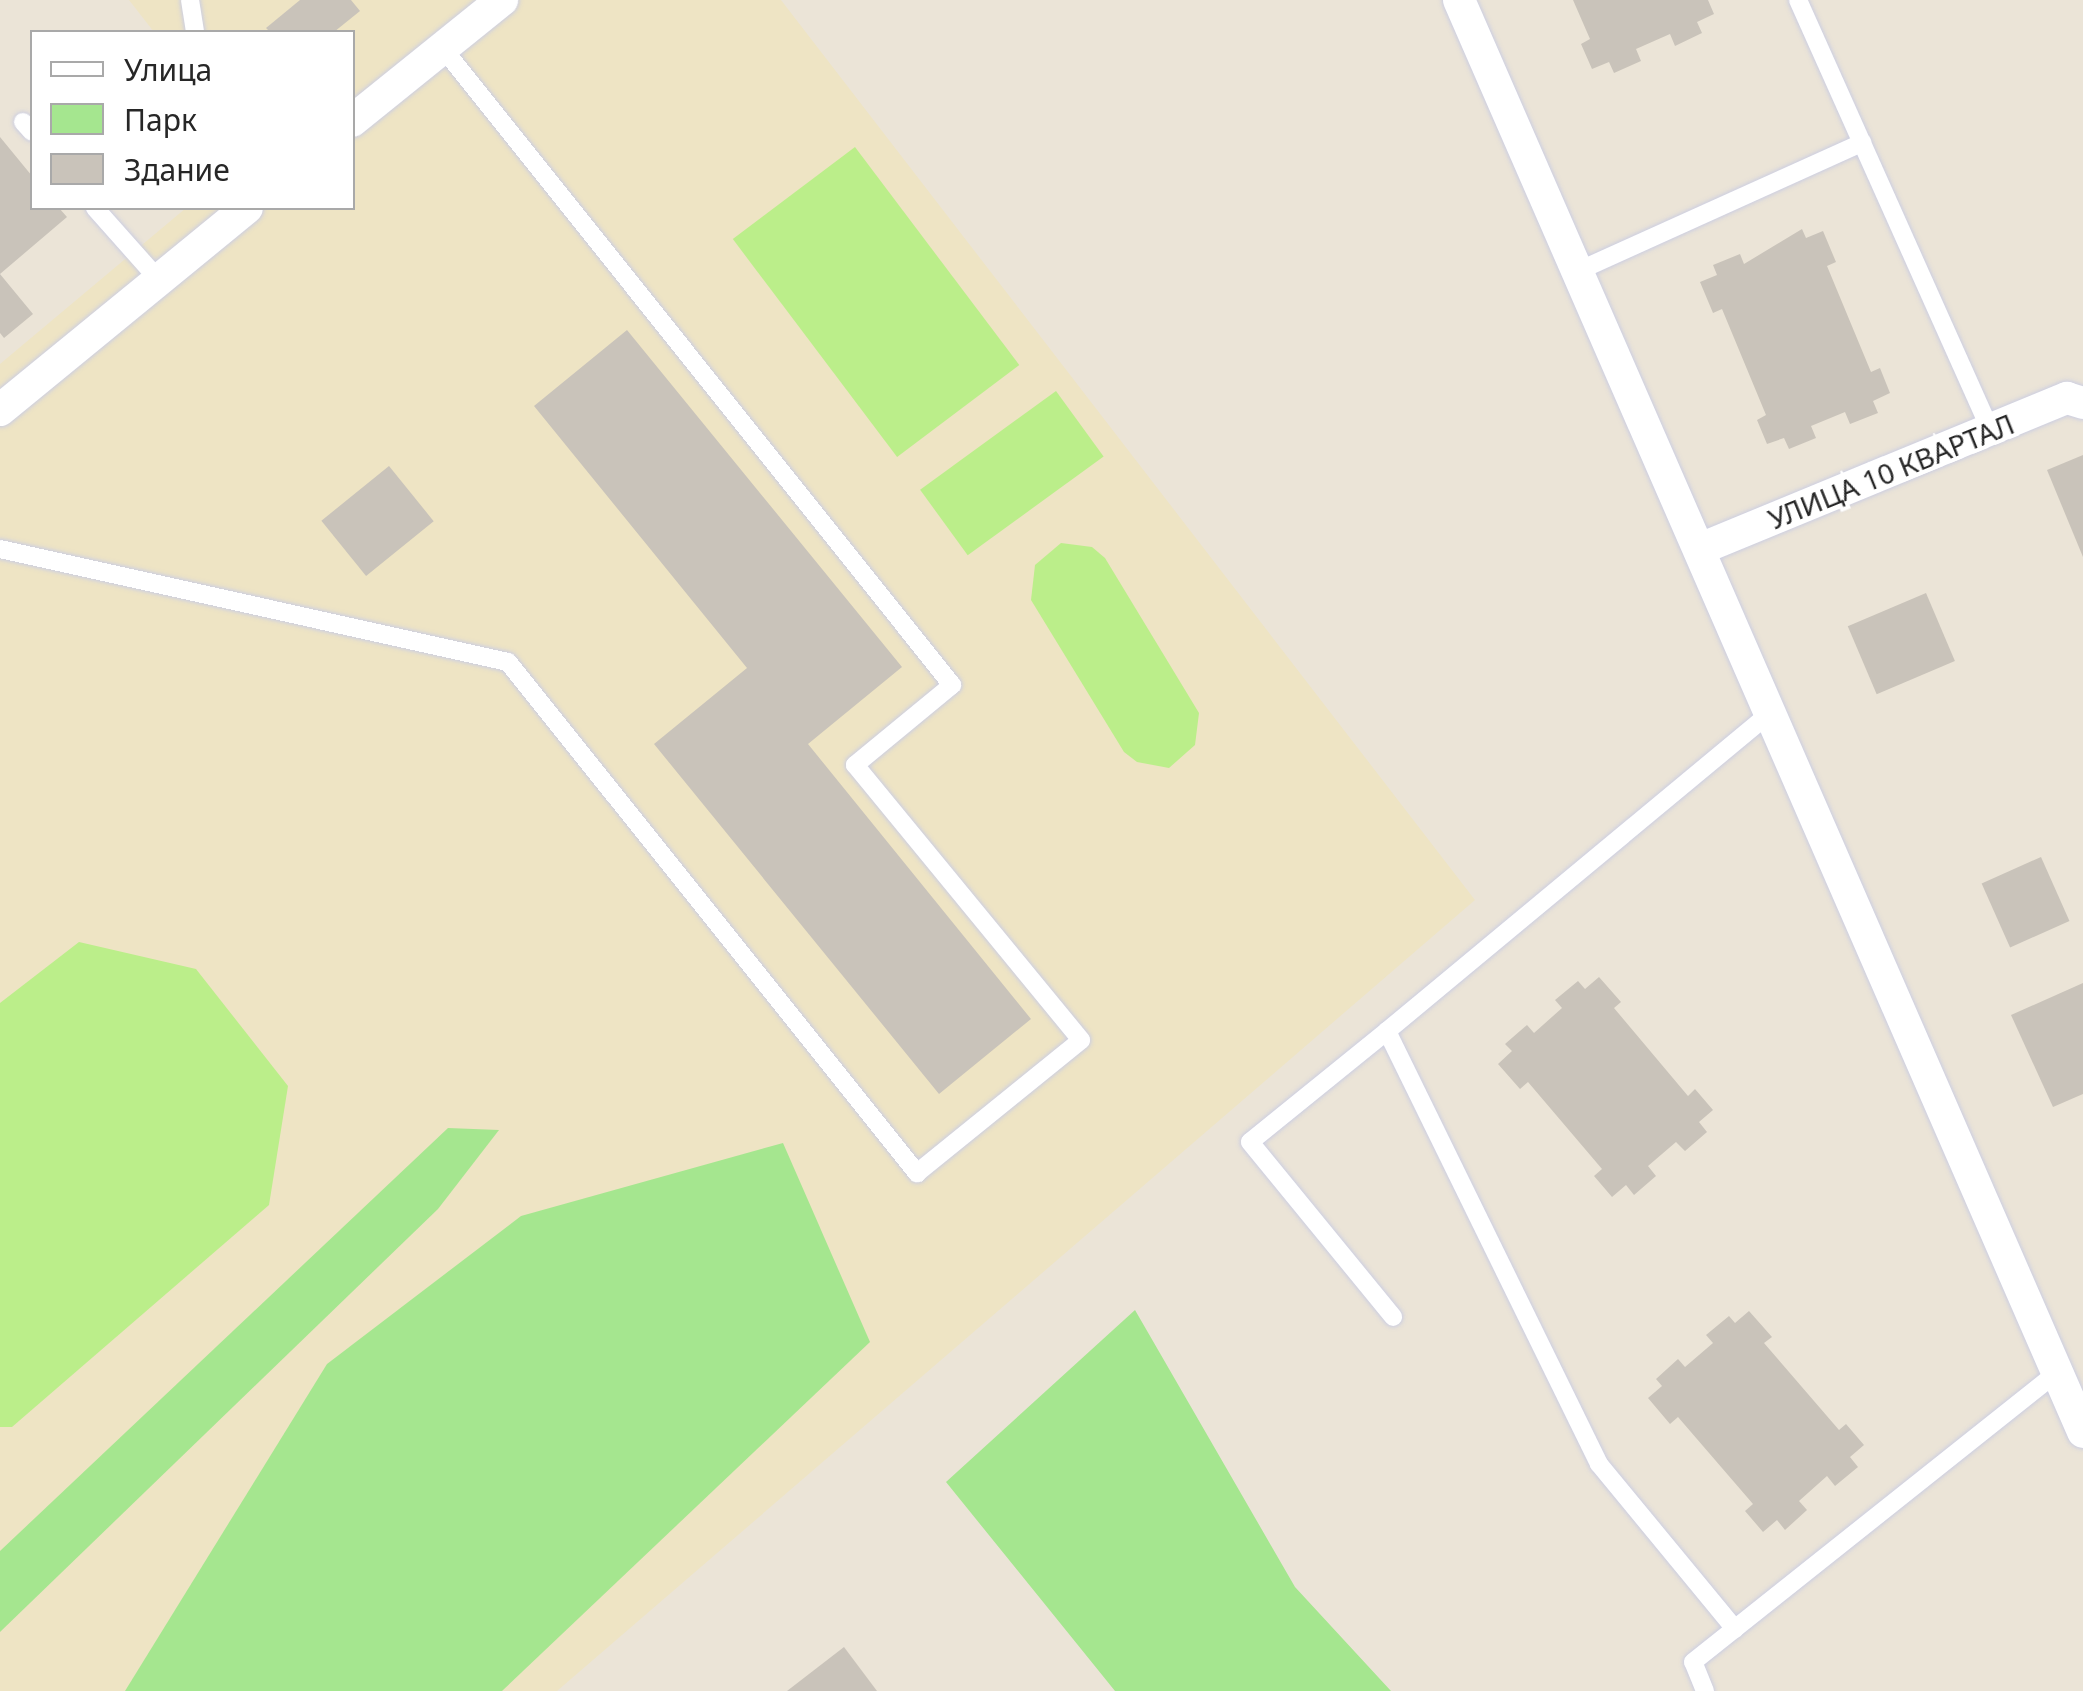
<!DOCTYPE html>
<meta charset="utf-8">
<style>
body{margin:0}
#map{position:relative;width:2083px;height:1691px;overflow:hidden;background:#ebe4d7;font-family:"Noto Sans",sans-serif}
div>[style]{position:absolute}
.education>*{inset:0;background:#eee4c4}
.green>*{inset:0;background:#a5e68f}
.pitch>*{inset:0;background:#bbee8a;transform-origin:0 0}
.building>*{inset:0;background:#c9c3ba;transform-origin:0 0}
.roads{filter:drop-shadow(0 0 2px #cccee1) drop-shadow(0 0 2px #cccee1)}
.service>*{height:18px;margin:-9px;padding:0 9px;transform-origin:9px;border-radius:9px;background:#fff}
.minor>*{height:32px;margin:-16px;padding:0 16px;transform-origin:16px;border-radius:16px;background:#fff}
span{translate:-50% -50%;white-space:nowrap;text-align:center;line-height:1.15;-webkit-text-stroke:8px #fff;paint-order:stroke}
.street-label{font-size:28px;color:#272727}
.legend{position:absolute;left:30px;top:30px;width:325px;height:180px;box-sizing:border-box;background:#fff;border:2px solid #a9a9a9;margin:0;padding:12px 18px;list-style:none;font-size:30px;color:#272727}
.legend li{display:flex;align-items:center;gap:20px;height:50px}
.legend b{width:50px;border:2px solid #a9a9a9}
</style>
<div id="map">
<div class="education">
<div style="clip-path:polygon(129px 0,781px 0,1475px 900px,557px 1691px,0 1691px,0 364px,186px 208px,352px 208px,352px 32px,154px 32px)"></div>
</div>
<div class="green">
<div style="clip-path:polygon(448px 1128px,499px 1130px,438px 1209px,0 1632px,0 1551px)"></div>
<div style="clip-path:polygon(783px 1143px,870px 1342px,502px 1691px,125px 1691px,327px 1364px,521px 1216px)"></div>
<div style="clip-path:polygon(1135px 1310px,1295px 1587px,1391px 1691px,1115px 1691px,946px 1482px)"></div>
</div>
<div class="pitch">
<div style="left:855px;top:147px;width:273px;height:153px;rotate:53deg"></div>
<div style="left:1056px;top:391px;width:81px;height:168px;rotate:54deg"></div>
<div style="clip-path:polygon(1061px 543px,1092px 547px,1105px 558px,1199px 713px,1195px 745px,1169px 768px,1137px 762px,1124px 752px,1031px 600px,1035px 565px)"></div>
<div style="clip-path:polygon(79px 942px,196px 969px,288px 1086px,269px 1205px,12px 1427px,0 1427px,0 1003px)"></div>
</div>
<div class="building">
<div style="clip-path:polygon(300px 0,351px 0,360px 11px,334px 32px,270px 32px,266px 28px)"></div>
<div style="clip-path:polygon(1573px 0,1708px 0,1714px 14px,1697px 22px,1702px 33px,1675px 46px,1670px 34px,1636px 49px,1641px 61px,1614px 73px,1609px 62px,1592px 69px,1581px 44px,1590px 39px)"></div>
<div style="clip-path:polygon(0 137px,32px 176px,32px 208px,59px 208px,67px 217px,0 274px,33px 314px,4px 338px,0 333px)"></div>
<div style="clip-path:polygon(1802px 229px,1806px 238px,1823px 231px,1836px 262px,1827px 266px,1871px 372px,1880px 368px,1890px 393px,1873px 401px,1878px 413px,1850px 424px,1845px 412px,1811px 426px,1816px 438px,1789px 449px,1784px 438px,1767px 444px,1757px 420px,1766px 415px,1722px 309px,1713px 313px,1700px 282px,1717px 275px,1713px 265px,1740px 254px,1744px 264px)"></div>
<div style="clip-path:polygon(627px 330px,902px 667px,808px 744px,1031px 1019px,939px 1094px,654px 744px,747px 668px,534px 406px)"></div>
<div style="clip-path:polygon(2083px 455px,2083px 557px,2047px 470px)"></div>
<div style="left:389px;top:466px;width:71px;height:87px;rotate:51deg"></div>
<div style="left:1926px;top:593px;width:74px;height:85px;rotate:67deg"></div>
<div style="left:2041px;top:857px;width:70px;height:65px;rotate:66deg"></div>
<div style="clip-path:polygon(1599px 977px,1621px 1002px,1614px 1008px,1688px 1096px,1695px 1089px,1713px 1110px,1699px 1122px,1707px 1132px,1685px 1151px,1676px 1142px,1648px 1166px,1656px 1176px,1634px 1195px,1626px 1185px,1612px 1197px,1594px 1176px,1602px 1169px,1528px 1082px,1520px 1089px,1498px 1064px,1512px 1051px,1505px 1044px,1527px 1025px,1534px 1033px,1562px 1008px,1555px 1000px,1578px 981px,1585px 989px)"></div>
<div style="clip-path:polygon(2083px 983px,2083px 1094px,2053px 1107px,2011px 1015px)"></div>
<div style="clip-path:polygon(1749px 1311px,1772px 1337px,1764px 1343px,1839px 1430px,1846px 1424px,1864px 1445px,1850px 1457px,1858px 1467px,1835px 1486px,1827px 1476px,1799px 1501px,1807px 1510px,1785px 1530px,1777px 1520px,1763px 1532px,1745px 1511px,1753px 1504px,1678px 1417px,1670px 1424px,1648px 1398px,1662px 1386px,1656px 1379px,1678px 1359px,1685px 1367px,1713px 1343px,1706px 1335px,1729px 1316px,1735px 1323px)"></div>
<div style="clip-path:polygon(844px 1647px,877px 1691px,787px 1691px)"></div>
</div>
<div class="roads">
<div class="service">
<div style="left:190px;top:0;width:32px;rotate:81deg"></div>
<div style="left:1798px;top:0;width:471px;rotate:65.9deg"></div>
<div style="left:23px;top:122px;width:13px;rotate:48deg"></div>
<div style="left:95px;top:208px;width:96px;rotate:48.4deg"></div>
<div style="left:1578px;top:271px;width:312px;rotate:-24.3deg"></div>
<div style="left:0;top:549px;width:520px;rotate:12.54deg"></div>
<div style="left:508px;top:662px;width:655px;rotate:51.33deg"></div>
<div style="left:917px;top:1173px;width:211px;rotate:-39deg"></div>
<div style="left:1081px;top:1040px;width:356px;rotate:-129.4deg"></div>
<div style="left:855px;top:765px;width:126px;rotate:-39.5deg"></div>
<div style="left:952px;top:685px;width:817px;rotate:-128.64deg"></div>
<div style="left:1387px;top:1031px;width:176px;rotate:141deg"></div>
<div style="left:1250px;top:1142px;width:226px;rotate:50.7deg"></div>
<div style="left:1735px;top:1629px;width:214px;rotate:-129.5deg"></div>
<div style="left:1599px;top:1464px;width:482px;rotate:-116.1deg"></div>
<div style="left:1387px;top:1031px;width:498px;rotate:-39.7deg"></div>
<div style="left:1705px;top:1691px;width:31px;rotate:-112deg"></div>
<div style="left:1693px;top:1662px;width:465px;rotate:-38.5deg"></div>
</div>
<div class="minor">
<div style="left:1459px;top:0;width:1562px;rotate:66.45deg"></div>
<div style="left:352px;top:121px;width:193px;rotate:-38.9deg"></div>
<div style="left:0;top:410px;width:319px;rotate:-39.3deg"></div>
<div style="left:1700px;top:549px;width:397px;rotate:-22.4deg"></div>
<div style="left:2067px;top:398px;width:17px;rotate:17deg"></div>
</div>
</div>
<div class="street-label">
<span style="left:1891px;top:471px;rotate:-22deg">УЛИЦА 10 КВАРТАЛ</span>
</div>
<ul class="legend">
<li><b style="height:12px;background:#fff"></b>Улица</li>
<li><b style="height:28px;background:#a5e68f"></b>Парк</li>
<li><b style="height:28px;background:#c9c3ba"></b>Здание</li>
</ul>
</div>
